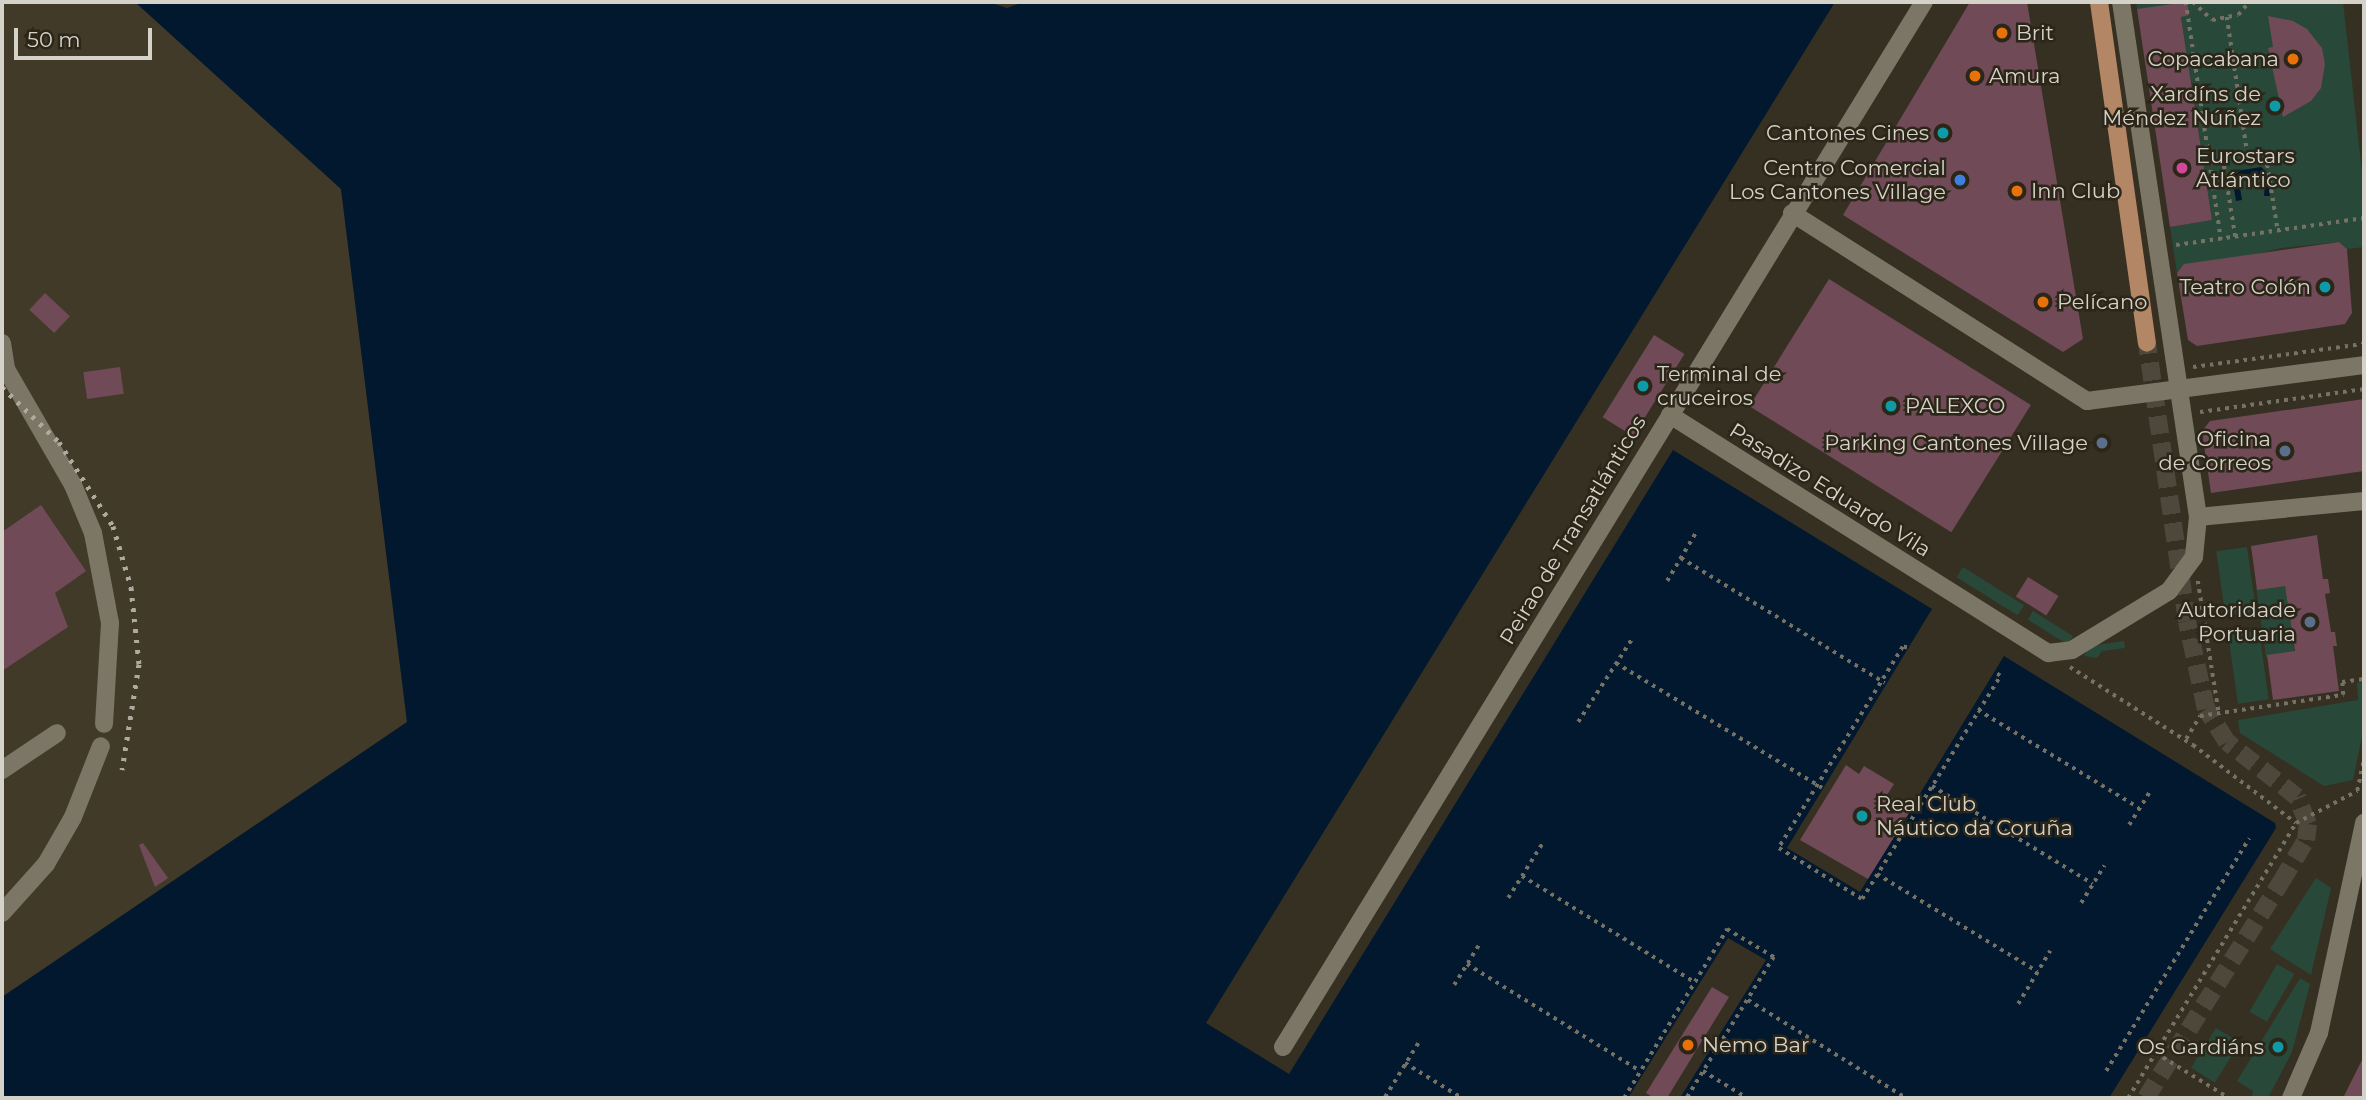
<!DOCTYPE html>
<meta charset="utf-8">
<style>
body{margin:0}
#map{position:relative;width:2366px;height:1100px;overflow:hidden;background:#353022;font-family:Montserrat,sans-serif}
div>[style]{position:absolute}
.industrial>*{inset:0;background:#423a29}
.green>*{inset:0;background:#28493a;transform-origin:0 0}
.water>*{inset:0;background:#02182f}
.building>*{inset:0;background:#704a57;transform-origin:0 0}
.major-tunnel>*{height:18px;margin-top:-9px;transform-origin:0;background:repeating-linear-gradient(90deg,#4d483b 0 18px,transparent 0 27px)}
.path>*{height:3.5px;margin-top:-1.75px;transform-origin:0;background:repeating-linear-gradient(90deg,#757165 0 3.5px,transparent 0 8.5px)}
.minor>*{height:18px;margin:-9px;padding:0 9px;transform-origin:9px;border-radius:9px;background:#7c7666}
.major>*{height:18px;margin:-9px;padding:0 9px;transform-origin:9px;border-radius:9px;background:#b38665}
.rail>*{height:5px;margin-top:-2.5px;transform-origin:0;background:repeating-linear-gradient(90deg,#adaaa0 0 3.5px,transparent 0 10.5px)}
.dots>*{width:19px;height:19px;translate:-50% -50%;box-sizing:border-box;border:4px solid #2b2618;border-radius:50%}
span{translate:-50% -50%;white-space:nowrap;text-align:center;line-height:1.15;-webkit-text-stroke:5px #2b2618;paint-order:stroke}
.poi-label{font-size:21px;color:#d5d2c9}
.left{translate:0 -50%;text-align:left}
.right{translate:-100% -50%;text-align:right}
.street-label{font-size:21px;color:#d5d2c9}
.frame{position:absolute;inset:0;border:4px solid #d5d2c9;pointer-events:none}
.scale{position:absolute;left:14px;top:28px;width:138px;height:32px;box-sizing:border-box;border:4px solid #d5d2c9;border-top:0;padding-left:9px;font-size:21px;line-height:24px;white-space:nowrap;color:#d5d2c9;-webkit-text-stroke:5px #2b2618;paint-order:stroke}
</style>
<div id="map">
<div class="industrial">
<div style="clip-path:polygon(2px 2px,135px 2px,341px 189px,407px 722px,2px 997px)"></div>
</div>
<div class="green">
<div style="clip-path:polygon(2136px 2px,2343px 2px,2364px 190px,2364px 247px,2347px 249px,2339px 242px,2281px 248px,2177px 273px,2170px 227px,2212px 220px,2181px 16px,2139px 22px)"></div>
<div style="left:2247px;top:547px;width:65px;height:31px;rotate:82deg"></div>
<div style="left:1963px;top:567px;width:72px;height:12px;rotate:32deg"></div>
<div style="left:2285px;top:584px;width:70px;height:29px;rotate:82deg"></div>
<div style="left:2033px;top:611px;width:47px;height:10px;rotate:32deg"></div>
<div style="left:2259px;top:631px;width:69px;height:31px;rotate:82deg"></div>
<div style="clip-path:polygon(2124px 641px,2125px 648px,2102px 651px,2097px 658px,2084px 656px,2090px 646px)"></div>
<div style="clip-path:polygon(2363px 682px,2364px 727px,2353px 780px,2324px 786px,2240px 733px,2238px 720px,2358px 700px,2357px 683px)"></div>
<div style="clip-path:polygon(2316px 878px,2331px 888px,2311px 975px,2270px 949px)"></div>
<div style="left:2277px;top:964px;width:20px;height:55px;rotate:30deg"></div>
<div style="clip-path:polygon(2300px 978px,2310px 984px,2292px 1052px,2268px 1098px,2252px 1098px,2253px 1091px,2237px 1081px)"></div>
<div style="left:2216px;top:1028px;width:28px;height:47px;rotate:32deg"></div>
</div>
<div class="water">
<div style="clip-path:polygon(135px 2px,988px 2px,1007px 8px,1024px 2px,1835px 2px,1206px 1023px,1289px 1074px,1673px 450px,1932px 609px,1787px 848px,1860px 892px,2004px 656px,2275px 823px,2276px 828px,2109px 1098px,1680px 1098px,1766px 960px,1728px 938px,1628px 1098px,2px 1098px,2px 997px,407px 722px,341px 189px)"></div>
<div style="clip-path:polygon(2261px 167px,2266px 171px,2270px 196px,2264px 196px,2265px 181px,2257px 177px,2239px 182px,2242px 200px,2236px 201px,2232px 177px,2236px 171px)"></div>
</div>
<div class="building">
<div style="clip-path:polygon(1970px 2px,2027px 2px,2083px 339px,2063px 352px,1843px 215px)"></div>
<div style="clip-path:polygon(2187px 2px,2189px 15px,2181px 17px,2212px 220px,2170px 227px,2137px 9px)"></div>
<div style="clip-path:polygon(2268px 16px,2293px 21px,2307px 29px,2322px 48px,2325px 64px,2321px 88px,2311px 101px,2283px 117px,2268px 48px,2273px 47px)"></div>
<div style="clip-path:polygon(2339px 242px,2347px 249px,2352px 313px,2345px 324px,2197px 346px,2188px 340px,2177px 273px,2184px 264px)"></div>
<div style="left:1829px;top:279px;width:238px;height:150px;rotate:32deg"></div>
<div style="left:45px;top:293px;width:34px;height:23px;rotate:43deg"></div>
<div style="left:1654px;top:335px;width:36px;height:97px;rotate:32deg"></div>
<div style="left:120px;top:367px;width:27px;height:37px;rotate:82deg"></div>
<div style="clip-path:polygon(2364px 399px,2364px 471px,2211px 493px,2202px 431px,2210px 421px)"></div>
<div style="clip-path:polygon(41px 505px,86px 571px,55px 593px,68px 627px,2px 671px,2px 532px)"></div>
<div style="clip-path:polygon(2317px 535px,2323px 579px,2328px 579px,2330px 593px,2325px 594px,2331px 632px,2335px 632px,2337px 646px,2333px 646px,2339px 691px,2273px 700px,2267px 655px,2295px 651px,2285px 586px,2257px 590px,2251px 546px)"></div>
<div style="left:2028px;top:577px;width:36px;height:23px;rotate:32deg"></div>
<div style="clip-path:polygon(1846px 765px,1859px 774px,1864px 766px,1894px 784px,1887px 795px,1911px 810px,1868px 879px,1800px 840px)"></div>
<div style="clip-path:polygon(143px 843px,168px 878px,155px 887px,139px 845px)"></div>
<div style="clip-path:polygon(1712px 987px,1729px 997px,1667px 1098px,1654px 1098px,1646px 1093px)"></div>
<div style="clip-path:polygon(2364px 1056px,2364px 1098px,2343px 1098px)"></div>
</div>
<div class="major-tunnel">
<div style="left:2146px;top:1098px;width:255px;rotate:-58deg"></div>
<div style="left:2281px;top:882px;width:49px;rotate:-59.2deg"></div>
<div style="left:2306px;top:840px;width:16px;rotate:-83deg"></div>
<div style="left:2308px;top:824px;width:29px;rotate:-112deg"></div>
<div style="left:2297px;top:797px;width:89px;rotate:-141.8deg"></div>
<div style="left:2227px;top:742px;width:39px;rotate:-122deg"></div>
<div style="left:2206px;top:709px;width:90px;rotate:-102.2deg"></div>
<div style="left:2187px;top:621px;width:281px;rotate:-98.2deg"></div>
</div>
<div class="path">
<div style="left:2186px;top:2px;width:240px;rotate:81.6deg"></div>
<div style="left:2193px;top:2px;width:26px;rotate:43deg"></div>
<div style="left:2212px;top:20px;width:26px;rotate:-11deg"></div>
<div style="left:2238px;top:15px;width:17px;rotate:-50deg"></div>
<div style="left:2227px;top:17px;width:143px;rotate:81.5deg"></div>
<div style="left:2248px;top:158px;width:18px;rotate:-6deg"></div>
<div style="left:2266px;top:156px;width:76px;rotate:80.9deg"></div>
<div style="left:2235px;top:237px;width:77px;rotate:-99deg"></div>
<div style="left:2223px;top:161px;width:25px;rotate:-7deg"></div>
<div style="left:2176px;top:245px;width:190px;rotate:-8.2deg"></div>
<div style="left:2193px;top:367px;width:173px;rotate:-7.7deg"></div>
<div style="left:2200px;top:412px;width:166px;rotate:-8deg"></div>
<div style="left:1681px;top:558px;width:239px;rotate:31.5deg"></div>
<div style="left:1667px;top:581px;width:55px;rotate:-59.2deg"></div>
<div style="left:2198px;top:581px;width:134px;rotate:81deg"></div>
<div style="left:1907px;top:648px;width:4px;rotate:-166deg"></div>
<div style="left:1903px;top:647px;width:236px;rotate:121.7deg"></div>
<div style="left:1779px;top:848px;width:97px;rotate:31.6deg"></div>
<div style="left:1862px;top:899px;width:262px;rotate:-58.2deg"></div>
<div style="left:2000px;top:676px;width:7px;rotate:-146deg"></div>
<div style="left:1616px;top:663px;width:241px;rotate:31.2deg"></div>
<div style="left:2070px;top:667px;width:146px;rotate:32.4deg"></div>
<div style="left:2193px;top:745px;width:129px;rotate:37.1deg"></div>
<div style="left:1978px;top:710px;width:188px;rotate:31.3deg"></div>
<div style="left:1578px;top:722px;width:99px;rotate:-57deg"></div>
<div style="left:2186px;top:739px;width:27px;rotate:-59deg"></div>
<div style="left:2200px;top:716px;width:145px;rotate:-8.4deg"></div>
<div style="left:2343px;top:695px;width:13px;rotate:-94deg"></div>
<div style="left:2342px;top:682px;width:22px;rotate:-8deg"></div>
<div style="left:1932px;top:786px;width:188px;rotate:31.3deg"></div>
<div style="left:2129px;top:825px;width:38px;rotate:-58deg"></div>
<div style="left:1877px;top:874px;width:188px;rotate:31.3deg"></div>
<div style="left:1522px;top:876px;width:202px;rotate:31.6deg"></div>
<div style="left:1508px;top:898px;width:64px;rotate:-57.8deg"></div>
<div style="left:2081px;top:903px;width:44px;rotate:-58.1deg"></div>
<div style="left:1467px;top:964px;width:203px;rotate:31.7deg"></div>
<div style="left:1454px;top:985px;width:49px;rotate:-58.2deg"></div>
<div style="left:1748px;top:1000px;width:186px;rotate:31.8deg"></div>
<div style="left:2018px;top:1004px;width:62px;rotate:-58.9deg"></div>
<div style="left:2156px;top:1053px;width:86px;rotate:31.7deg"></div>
<div style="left:1405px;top:1063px;width:67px;rotate:31.6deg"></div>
<div style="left:1703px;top:1071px;width:52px;rotate:31.5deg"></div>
<div style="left:2106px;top:1071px;width:273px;rotate:-58.4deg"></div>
<div style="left:1385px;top:1097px;width:67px;rotate:-58.4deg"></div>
<div style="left:1624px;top:1098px;width:198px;rotate:-58.6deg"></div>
<div style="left:1727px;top:929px;width:55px;rotate:30.8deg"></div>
<div style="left:1774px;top:957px;width:166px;rotate:121.7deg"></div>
<div style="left:2128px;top:1098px;width:322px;rotate:-58.6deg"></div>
<div style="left:2296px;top:823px;width:69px;rotate:-27.7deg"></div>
<div style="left:2357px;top:791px;width:35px;rotate:-78deg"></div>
</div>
<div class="minor">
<div style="left:1792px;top:213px;width:350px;rotate:32.5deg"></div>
<div style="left:2087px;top:401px;width:279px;rotate:-7.4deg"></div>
<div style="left:2px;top:343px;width:26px;rotate:81deg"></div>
<div style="left:6px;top:369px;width:134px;rotate:60deg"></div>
<div style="left:73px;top:485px;width:52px;rotate:67.4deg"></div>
<div style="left:93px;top:533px;width:92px;rotate:79.3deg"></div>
<div style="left:110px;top:623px;width:101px;rotate:93.4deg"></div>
<div style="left:1670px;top:415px;width:447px;rotate:32.2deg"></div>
<div style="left:2048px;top:653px;width:24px;rotate:-7deg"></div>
<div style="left:2072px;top:650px;width:114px;rotate:-31.3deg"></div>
<div style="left:2169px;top:591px;width:42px;rotate:-53.7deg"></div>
<div style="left:2194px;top:557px;width:40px;rotate:-84.3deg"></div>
<div style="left:2198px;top:517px;width:521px;rotate:-98.5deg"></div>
<div style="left:2198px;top:517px;width:167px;rotate:-5.5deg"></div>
<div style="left:2px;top:770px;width:66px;rotate:-33.9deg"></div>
<div style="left:2px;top:913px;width:66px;rotate:-48.1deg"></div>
<div style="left:46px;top:864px;width:54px;rotate:-60.1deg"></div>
<div style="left:73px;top:817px;width:76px;rotate:-68.5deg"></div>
<div style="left:1283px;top:1047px;width:1226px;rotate:-58.48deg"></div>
<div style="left:2291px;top:1098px;width:71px;rotate:-66.7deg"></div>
<div style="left:2319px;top:1033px;width:215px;rotate:-77.9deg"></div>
</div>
<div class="major">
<div style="left:2099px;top:2px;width:344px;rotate:82deg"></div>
</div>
<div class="rail">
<div style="left:2px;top:387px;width:79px;rotate:44deg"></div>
<div style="left:59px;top:442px;width:100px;rotate:57.3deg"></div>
<div style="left:113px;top:526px;width:64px;rotate:73.6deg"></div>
<div style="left:131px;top:587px;width:77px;rotate:84.1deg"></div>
<div style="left:139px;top:664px;width:107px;rotate:99.1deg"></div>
</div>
<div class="dots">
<div style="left:2002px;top:33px;background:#e8710a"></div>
<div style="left:2293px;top:59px;background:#e8710a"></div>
<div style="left:1975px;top:76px;background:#e8710a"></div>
<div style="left:2275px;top:106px;background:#0f9aa8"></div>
<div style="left:1943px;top:133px;background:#0f9aa8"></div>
<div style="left:2182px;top:168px;background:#d1479c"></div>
<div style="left:1960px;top:180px;background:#3f7fe0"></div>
<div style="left:2017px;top:191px;background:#e8710a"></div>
<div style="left:2325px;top:287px;background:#0f9aa8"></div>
<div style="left:2043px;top:302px;background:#e8710a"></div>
<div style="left:1643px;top:386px;background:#0f9aa8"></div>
<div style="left:1891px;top:406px;background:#0f9aa8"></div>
<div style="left:2102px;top:443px;background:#5c6f8a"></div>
<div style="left:2285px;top:451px;background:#5c6f8a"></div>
<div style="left:2310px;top:622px;background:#5c6f8a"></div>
<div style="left:1862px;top:816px;background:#0f9aa8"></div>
<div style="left:1688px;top:1045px;background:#e8710a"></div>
<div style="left:2278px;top:1047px;background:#0f9aa8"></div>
</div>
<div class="poi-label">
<span class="left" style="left:2016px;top:33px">Brit</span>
<span class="right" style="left:2279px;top:59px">Copacabana</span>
<span class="left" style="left:1989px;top:76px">Amura</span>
<span class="right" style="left:2261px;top:106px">Xardíns de<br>Méndez Núñez</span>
<span class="right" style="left:1929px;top:133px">Cantones Cines</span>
<span class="left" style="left:2196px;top:168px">Eurostars<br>Atlántico</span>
<span class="right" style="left:1946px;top:180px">Centro Comercial<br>Los Cantones Village</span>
<span class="left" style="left:2031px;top:191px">Inn Club</span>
<span class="right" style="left:2311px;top:287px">Teatro Colón</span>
<span class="left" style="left:2057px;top:302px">Pelícano</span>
<span class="left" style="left:1657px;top:386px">Terminal de<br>cruceiros</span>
<span class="left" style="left:1905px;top:406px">PALEXCO</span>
<span class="right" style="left:2271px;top:451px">Oficina<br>de Correos</span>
<span class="right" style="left:2088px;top:443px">Parking Cantones Village</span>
<span class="right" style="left:2296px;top:622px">Autoridade<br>Portuaria</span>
<span class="left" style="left:1876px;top:816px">Real Club<br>Náutico da Coruña</span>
<span class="left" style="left:1702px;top:1045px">Nemo Bar</span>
<span class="right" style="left:2264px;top:1047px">Os Gardiáns</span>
</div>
<div class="street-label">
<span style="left:1830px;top:490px;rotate:32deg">Pasadizo Eduardo Vila</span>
<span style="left:1573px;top:530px;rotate:-59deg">Peirao de Transatlánticos</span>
</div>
<div class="frame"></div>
<div class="scale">50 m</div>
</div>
